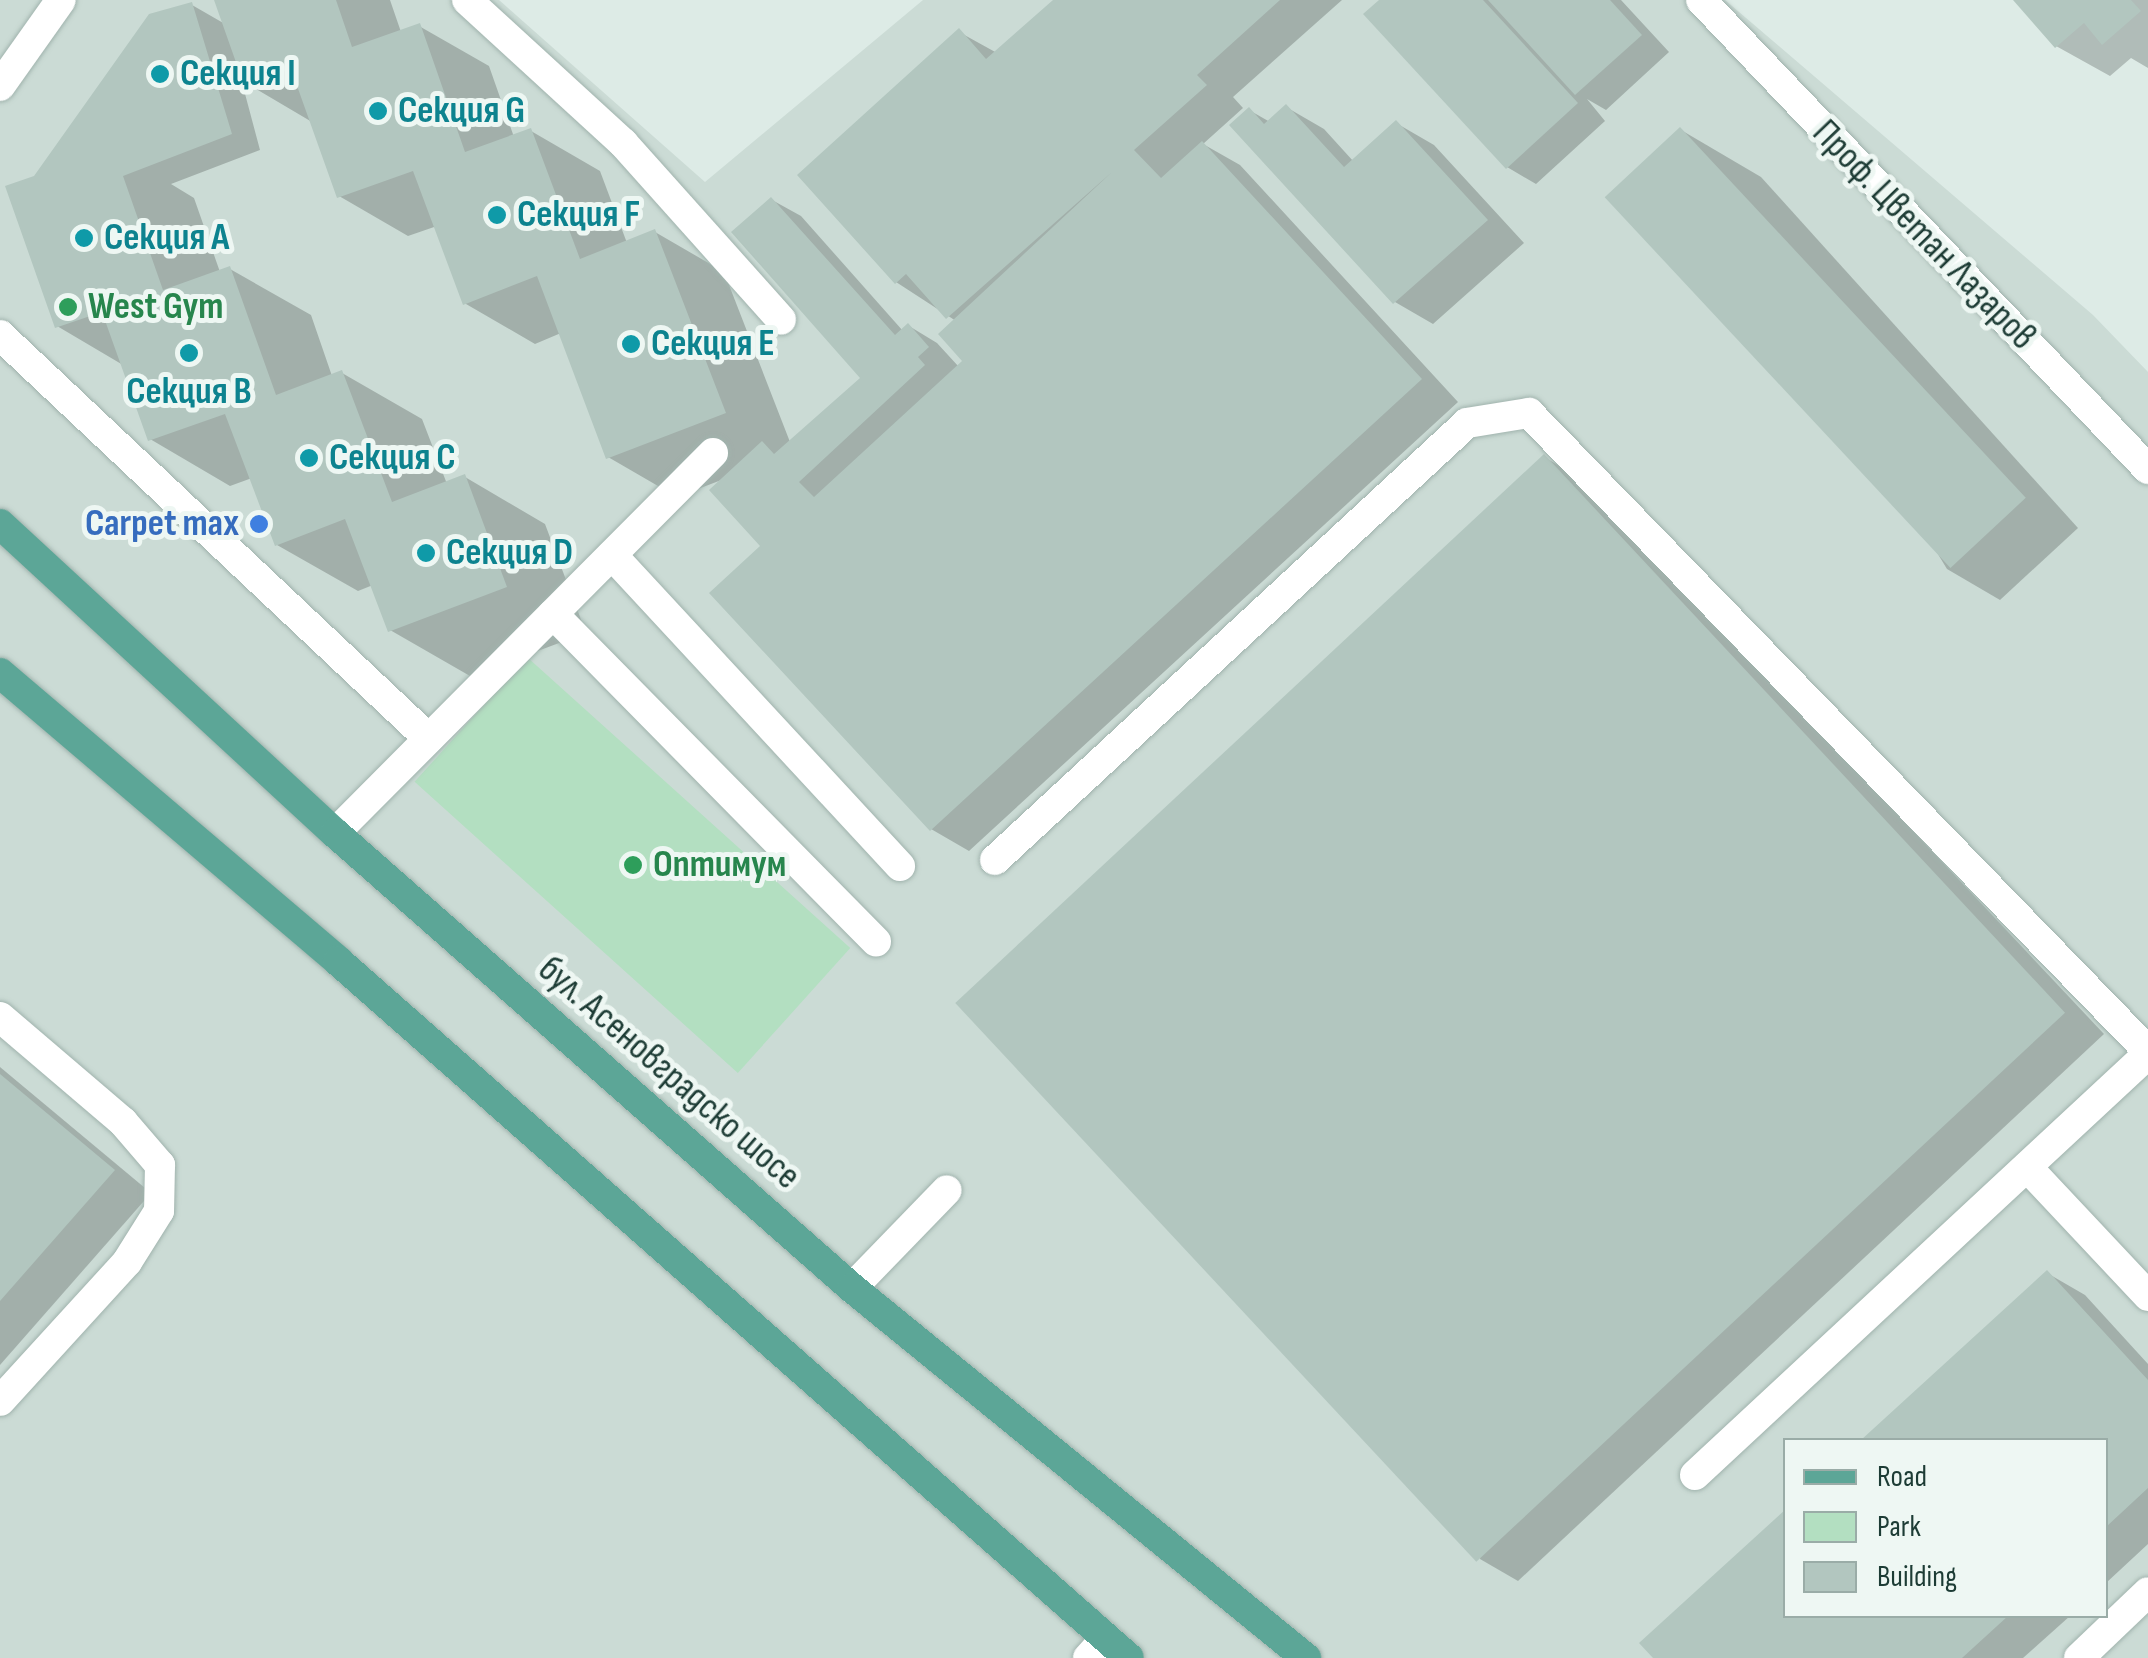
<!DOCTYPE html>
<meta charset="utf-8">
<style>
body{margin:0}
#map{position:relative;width:2148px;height:1658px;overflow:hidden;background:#ddebe6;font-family:"Sofia Sans Condensed",sans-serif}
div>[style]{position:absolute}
.built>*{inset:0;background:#cbdbd5}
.green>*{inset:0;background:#b3dfc1;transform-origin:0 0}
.shadow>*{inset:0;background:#0003}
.building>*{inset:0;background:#b2c6bf;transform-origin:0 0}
.roads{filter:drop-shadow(0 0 2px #a0b3ad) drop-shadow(0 0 2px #a0b3ad)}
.minor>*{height:30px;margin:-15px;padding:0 15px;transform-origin:15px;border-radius:15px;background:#fff}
.major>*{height:30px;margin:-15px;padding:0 15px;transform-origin:15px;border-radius:15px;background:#5ca697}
.dots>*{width:28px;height:28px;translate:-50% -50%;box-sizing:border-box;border:5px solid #eef7f3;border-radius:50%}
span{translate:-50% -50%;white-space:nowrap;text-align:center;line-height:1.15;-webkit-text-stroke:10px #eef7f3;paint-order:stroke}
.culture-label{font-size:38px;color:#0d838f;font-weight:700}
.left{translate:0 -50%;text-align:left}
.street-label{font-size:38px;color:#1d3c35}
.leisure-label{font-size:38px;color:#27864d;font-weight:700}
.shop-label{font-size:38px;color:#366cbe;font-weight:700}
.right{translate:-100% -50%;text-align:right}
.legend{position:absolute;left:1783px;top:1438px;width:325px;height:180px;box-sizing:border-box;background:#eef7f3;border:2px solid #9aaca7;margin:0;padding:12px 18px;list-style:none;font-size:30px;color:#1d3c35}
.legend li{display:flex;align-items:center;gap:20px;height:50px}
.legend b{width:50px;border:2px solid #9aaca7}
</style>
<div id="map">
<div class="built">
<div style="clip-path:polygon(evenodd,0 0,499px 0,705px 182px,923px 0,1725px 0,2093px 315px,2148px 372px,2148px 1658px,0 1658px,0 0,1786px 1440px,2106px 1440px,2106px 1616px,1786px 1616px,1786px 1440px)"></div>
</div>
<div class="green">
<div style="left:527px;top:657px;width:435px;height:168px;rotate:42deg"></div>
</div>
<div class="shadow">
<div style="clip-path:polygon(217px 0,390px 0,401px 32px,419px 26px,489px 66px,514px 137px,531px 131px,600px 171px,627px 243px,655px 232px,724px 272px,790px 442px,864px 378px,772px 200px,801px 216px,903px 331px,909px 326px,937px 343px,959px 367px,966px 361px,956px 321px,896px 282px,959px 32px,997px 53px,1057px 0,1342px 0,1233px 97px,1243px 108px,1203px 144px,1240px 165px,1458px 402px,969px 851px,931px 829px,724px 479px,677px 497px,608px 457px,561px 333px,535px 344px,466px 304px,437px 226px,408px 236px,339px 196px,312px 122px,246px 83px,232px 45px,260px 150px,171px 184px,194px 198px,220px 272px,230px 269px,311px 315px,332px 376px,342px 373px,422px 419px,447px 484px,465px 477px,545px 524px,586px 633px,470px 676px,390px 630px,373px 585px,358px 591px,277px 545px,252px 478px,230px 486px,150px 439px,123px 365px,57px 326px,41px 177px,192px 5px,225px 24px)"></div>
<div style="clip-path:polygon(1383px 0,1621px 0,1669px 52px,1606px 110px,1587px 99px,1605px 121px,1536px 184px,1507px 167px)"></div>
<div style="clip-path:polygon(2016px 0,2148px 0,2148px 68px,2131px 58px,2110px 76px,2056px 46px)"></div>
<div style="clip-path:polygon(1286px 107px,1324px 129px,1354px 162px,1396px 123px,1434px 145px,1524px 243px,1433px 324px,1395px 302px,1232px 125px,1249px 110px,1270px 122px)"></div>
<div style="clip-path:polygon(1681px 130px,1761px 177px,2078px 528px,2000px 600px,1947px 569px)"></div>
<div style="clip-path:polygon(1544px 457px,1582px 479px,2104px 1034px,1518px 1581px,1480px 1559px)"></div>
<div style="clip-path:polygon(0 1067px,151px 1193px,0 1365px)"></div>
<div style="clip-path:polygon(2047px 1273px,2085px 1295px,2148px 1364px,2148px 1544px,2106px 1583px,2106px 1440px,1864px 1440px)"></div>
<div style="clip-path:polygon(1786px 1616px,2070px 1616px,2023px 1658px,1656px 1658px)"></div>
</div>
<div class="building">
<div style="clip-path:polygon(214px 0,336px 0,352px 47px,420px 23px,465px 152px,531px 128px,580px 259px,655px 229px,726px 413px,606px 459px,537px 276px,463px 305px,413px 171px,337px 198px,291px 69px,244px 85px)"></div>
<div style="clip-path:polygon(1053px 0,1280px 0,1197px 75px,1207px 85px,1134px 150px,1161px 178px,1202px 141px,1422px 379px,930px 831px,709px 593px,760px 546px,709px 490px,762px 441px,774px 454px,860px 378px,731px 232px,771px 197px,895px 335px,908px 323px,929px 347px,918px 357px,925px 365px,799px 482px,814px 497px,962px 361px,938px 334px,1112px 172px,946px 319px,906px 274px,895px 284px,797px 175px,959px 28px,986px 59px)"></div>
<div style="clip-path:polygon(1379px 0,1483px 0,1578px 103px,1506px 169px,1363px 14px)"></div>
<div style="clip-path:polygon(1488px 0,1610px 0,1642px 35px,1575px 95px)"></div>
<div style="clip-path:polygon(2013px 0,2131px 0,2141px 11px,2102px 45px,2084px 23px,2055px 48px)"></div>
<div style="clip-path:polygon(192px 2px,232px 134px,123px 176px,163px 290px,230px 266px,276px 395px,342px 370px,392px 502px,465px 474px,507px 587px,388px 632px,345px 519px,275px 546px,225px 414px,148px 441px,102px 312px,55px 328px,5px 186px,34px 176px,149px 14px)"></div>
<div style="clip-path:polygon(1286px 104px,1344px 167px,1396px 120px,1488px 220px,1393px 304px,1229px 125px,1249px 107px,1264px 124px)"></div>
<div style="left:1680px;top:127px;width:507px;height:103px;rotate:47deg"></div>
<div style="left:1544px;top:454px;width:764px;height:805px;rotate:47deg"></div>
<div style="clip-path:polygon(0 1074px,115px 1170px,0 1301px)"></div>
<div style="clip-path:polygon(2047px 1270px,2148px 1380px,2148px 1488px,2106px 1527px,2106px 1440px,1861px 1440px)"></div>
<div style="clip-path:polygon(1786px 1509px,1786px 1616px,2008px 1616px,1962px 1658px,1653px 1658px,1639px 1643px)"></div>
</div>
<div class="roads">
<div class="minor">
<div style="left:467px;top:0;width:212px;rotate:42.5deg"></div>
<div style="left:623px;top:143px;width:237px;rotate:48.2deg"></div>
<div style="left:1701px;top:0;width:648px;rotate:46.38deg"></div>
<div style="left:0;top:86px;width:105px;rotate:-54.7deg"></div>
<div style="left:0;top:335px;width:589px;rotate:43.28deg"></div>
<div style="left:612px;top:555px;width:424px;rotate:47.2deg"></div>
<div style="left:553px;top:614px;width:460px;rotate:45.4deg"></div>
<div style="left:335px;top:833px;width:536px;rotate:-45.15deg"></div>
<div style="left:995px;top:860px;width:643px;rotate:-42.79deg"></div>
<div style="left:1467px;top:423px;width:63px;rotate:-9.2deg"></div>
<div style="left:1529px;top:413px;width:889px;rotate:45.87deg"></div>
<div style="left:0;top:1017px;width:162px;rotate:40.5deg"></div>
<div style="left:123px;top:1122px;width:57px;rotate:49.3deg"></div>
<div style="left:160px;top:1165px;width:46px;rotate:91.2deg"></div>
<div style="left:159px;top:1211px;width:60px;rotate:122.1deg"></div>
<div style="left:127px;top:1262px;width:188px;rotate:132.4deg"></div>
<div style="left:2027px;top:1167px;width:177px;rotate:46.8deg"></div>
<div style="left:852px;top:1288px;width:136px;rotate:-45.9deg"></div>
<div style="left:1695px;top:1475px;width:618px;rotate:-42.9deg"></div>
<div style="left:1088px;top:1658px;width:27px;rotate:-48deg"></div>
<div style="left:2079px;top:1658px;width:95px;rotate:-43.7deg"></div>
</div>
<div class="major">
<div style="left:0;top:524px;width:456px;rotate:42.7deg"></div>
<div style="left:335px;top:833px;width:689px;rotate:41.35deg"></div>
<div style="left:852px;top:1288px;width:586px;rotate:39.18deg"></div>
<div style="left:0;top:673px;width:444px;rotate:40.4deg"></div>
<div style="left:338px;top:961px;width:1054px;rotate:41.39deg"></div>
</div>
</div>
<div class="dots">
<div style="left:160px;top:74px;background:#0f9aa8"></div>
<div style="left:378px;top:111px;background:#0f9aa8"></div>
<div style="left:497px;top:215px;background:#0f9aa8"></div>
<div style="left:84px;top:238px;background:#0f9aa8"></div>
<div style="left:68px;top:307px;background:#2e9e5b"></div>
<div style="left:631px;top:344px;background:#0f9aa8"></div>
<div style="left:189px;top:353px;background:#0f9aa8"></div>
<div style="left:309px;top:458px;background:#0f9aa8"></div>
<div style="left:259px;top:524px;background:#3f7fe0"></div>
<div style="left:426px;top:553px;background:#0f9aa8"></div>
<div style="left:633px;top:865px;background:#2e9e5b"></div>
</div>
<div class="culture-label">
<span class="left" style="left:180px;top:74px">Секция I</span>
<span class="left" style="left:398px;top:111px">Секция G</span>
<span class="left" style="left:517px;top:215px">Секция F</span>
<span class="left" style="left:104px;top:238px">Секция A</span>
<span class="left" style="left:651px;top:344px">Секция E</span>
<span style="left:189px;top:392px">Секция B</span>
<span class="left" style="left:329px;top:458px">Секция C</span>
<span class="left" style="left:446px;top:553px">Секция D</span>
</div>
<div class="street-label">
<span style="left:1924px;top:235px;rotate:46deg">Проф. Цветан Лазаров</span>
<span style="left:669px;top:1073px;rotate:41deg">бул. Асеновградско шосе</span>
</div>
<div class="leisure-label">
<span class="left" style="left:88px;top:307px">West Gym</span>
<span class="left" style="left:653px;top:865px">Оптимум</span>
</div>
<div class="shop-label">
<span class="right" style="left:239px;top:524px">Carpet max</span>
</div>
<ul class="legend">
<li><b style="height:12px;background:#5ca697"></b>Road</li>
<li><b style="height:28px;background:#b3dfc1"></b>Park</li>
<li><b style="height:28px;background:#b2c6bf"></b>Building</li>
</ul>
</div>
